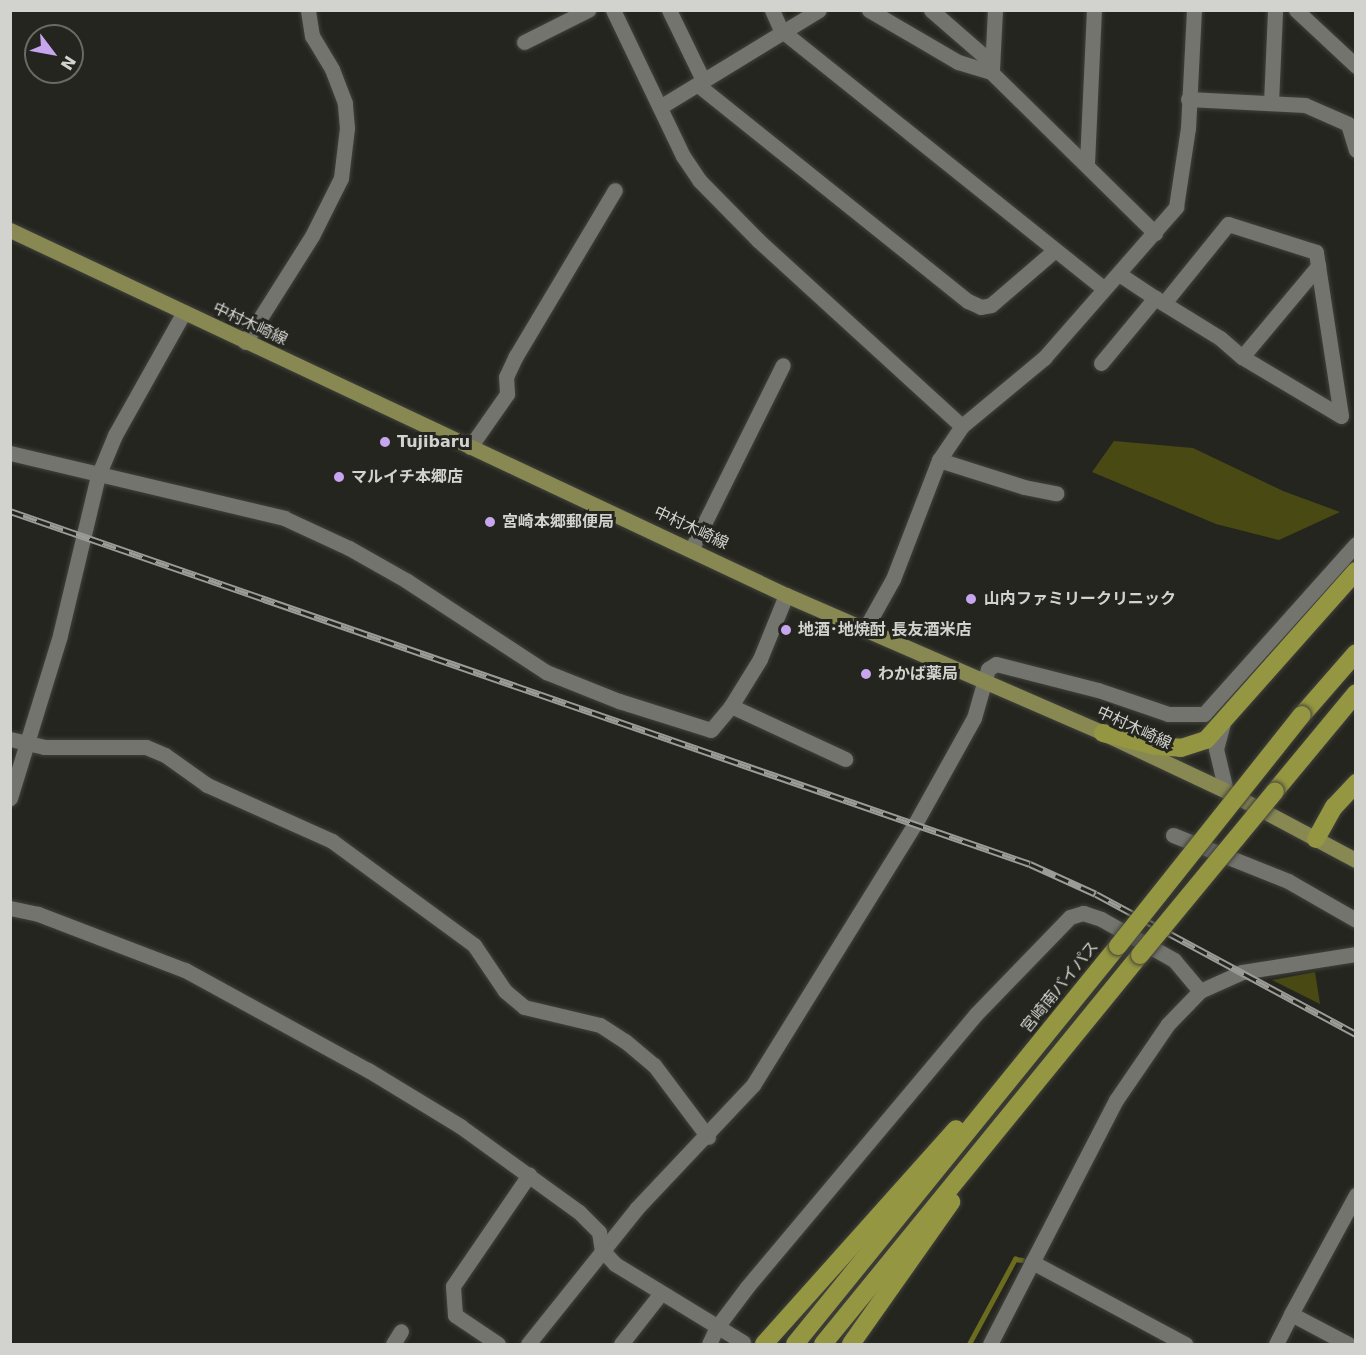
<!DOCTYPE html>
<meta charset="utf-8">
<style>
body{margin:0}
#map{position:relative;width:1366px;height:1355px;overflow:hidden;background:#25251f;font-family:"DejaVu Sans","Noto Sans JP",sans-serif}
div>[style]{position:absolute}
.green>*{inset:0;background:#494913}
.stream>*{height:4.5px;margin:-2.25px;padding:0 2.25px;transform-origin:2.25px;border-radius:2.25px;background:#6b6c1f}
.roads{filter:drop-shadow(0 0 2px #41413c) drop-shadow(0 0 2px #41413c)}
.minor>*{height:15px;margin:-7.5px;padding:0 7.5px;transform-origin:7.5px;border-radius:7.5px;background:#74746e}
.major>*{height:15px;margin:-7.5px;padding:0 7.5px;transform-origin:7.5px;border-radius:7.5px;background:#888853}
.highway>*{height:18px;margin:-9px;padding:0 9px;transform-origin:9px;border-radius:9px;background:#959641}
.rail>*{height:7px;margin-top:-3.5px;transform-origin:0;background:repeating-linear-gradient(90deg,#25251f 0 14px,#9b9b97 0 28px);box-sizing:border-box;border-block:2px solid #9b9b97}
.bridges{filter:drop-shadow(0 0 2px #41413c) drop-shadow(0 0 2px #41413c)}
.highway-bridge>*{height:18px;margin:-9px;padding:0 9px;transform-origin:9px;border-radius:9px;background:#959641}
.dots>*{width:16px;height:16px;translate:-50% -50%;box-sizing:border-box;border:3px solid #25251f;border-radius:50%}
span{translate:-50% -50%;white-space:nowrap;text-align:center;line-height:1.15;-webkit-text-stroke:6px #25251f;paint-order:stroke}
.street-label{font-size:16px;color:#d2d2cf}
.poi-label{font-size:16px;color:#d2d2cf;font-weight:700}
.left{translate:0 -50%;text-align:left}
.frame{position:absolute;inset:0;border:12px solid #d2d2cf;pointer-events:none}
.north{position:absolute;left:24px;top:24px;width:60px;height:60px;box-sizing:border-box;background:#25251f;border:2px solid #6a6a65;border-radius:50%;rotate:122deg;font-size:16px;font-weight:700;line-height:24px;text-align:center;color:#d2d2cf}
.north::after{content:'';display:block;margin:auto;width:21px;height:27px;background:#c7a6ef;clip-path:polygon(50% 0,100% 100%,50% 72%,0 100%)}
</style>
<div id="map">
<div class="green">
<div style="clip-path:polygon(1114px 441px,1193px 448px,1283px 491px,1340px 512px,1279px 540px,1216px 524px,1092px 472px)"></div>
<div style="clip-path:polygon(1315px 972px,1320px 1004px,1272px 980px)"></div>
</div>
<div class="stream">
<div style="left:969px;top:1344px;width:97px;rotate:-61.6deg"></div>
<div style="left:1015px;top:1259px;width:7px;rotate:8deg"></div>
</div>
<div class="roads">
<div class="minor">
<div style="left:613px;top:10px;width:162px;rotate:64.4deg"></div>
<div style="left:683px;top:156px;width:30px;rotate:56deg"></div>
<div style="left:700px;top:181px;width:83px;rotate:45.5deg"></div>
<div style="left:758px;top:240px;width:276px;rotate:42.4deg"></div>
<div style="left:669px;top:10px;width:78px;rotate:64.1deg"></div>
<div style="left:772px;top:10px;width:22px;rotate:66deg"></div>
<div style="left:781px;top:30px;width:413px;rotate:38.7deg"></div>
<div style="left:869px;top:10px;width:103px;rotate:30.3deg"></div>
<div style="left:958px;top:62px;width:34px;rotate:17deg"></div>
<div style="left:991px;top:72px;width:230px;rotate:44.5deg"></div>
<div style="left:931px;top:10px;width:81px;rotate:41deg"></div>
<div style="left:1296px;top:10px;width:82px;rotate:43deg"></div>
<div style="left:524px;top:42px;width:72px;rotate:-26.6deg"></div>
<div style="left:992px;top:69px;width:59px;rotate:-87.1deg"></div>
<div style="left:698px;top:85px;width:346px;rotate:38.7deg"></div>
<div style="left:968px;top:301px;width:14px;rotate:25deg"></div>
<div style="left:981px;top:307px;width:10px;rotate:-11deg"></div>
<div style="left:991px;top:305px;width:84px;rotate:-40.7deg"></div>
<div style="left:1188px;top:99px;width:117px;rotate:2.9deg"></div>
<div style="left:1305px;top:105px;width:47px;rotate:23.8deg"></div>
<div style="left:1348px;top:124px;width:27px;rotate:73deg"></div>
<div style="left:1271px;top:103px;width:93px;rotate:-87.5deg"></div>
<div style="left:660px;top:107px;width:186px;rotate:-31.4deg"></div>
<div style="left:1087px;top:163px;width:153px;rotate:-87.4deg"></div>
<div style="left:1119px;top:274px;width:43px;rotate:33.7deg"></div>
<div style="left:1155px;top:298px;width:76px;rotate:31.6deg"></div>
<div style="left:1220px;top:338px;width:29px;rotate:41deg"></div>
<div style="left:1242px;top:357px;width:115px;rotate:30.8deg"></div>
<div style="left:1341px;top:416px;width:166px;rotate:-98.7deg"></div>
<div style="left:1316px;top:252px;width:92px;rotate:-162.3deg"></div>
<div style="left:1228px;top:224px;width:102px;rotate:129deg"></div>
<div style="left:245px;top:342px;width:125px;rotate:-57.7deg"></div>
<div style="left:312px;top:236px;width:65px;rotate:-63.4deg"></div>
<div style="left:341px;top:178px;width:50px;rotate:-83.2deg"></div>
<div style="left:347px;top:128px;width:25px;rotate:-95deg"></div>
<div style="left:345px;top:103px;width:36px;rotate:-111deg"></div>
<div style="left:332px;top:69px;width:39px;rotate:-121deg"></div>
<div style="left:312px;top:36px;width:26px;rotate:-99deg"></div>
<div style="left:1242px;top:357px;width:119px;rotate:-50.1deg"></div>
<div style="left:1101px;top:363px;width:85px;rotate:-50.3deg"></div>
<div style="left:470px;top:447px;width:65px;rotate:-55.1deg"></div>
<div style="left:507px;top:394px;width:17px;rotate:-93deg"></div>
<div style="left:506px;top:377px;width:23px;rotate:-65deg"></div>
<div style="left:516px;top:356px;width:193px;rotate:-59.2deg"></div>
<div style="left:10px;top:453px;width:282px;rotate:13.3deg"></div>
<div style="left:284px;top:518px;width:72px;rotate:24.8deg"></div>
<div style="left:349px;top:548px;width:67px;rotate:29.6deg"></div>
<div style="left:407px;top:581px;width:166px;rotate:33.2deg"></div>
<div style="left:546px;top:672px;width:79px;rotate:21.7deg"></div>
<div style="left:619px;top:701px;width:96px;rotate:17.5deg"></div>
<div style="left:711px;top:730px;width:31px;rotate:-50deg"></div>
<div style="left:731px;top:706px;width:55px;rotate:-58.3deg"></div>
<div style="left:760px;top:659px;width:69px;rotate:-67.9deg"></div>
<div style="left:939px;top:460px;width:89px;rotate:17.6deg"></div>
<div style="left:1024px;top:487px;width:33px;rotate:11deg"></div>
<div style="left:692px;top:548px;width:204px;rotate:-63.6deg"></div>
<div style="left:865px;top:629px;width:57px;rotate:-60.8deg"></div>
<div style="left:893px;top:579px;width:128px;rotate:-68.9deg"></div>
<div style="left:939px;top:460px;width:41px;rotate:-55.9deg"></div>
<div style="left:962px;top:426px;width:107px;rotate:-39.7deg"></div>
<div style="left:1044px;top:358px;width:201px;rotate:-48.8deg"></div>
<div style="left:1176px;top:207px;width:80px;rotate:-81.4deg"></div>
<div style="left:1188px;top:128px;width:118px;rotate:-87.1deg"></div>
<div style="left:731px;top:706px;width:126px;rotate:24.9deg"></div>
<div style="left:1223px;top:723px;width:27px;rotate:105deg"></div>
<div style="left:1216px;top:749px;width:43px;rotate:76.6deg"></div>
<div style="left:10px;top:739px;width:35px;rotate:13deg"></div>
<div style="left:44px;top:747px;width:102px"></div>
<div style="left:146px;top:747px;width:21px;rotate:23deg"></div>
<div style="left:165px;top:755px;width:52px;rotate:35.5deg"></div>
<div style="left:207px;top:785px;width:137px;rotate:24.1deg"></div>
<div style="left:332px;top:841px;width:176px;rotate:36.2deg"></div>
<div style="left:474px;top:945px;width:55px;rotate:56deg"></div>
<div style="left:505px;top:991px;width:25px;rotate:40deg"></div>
<div style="left:524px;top:1007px;width:78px;rotate:13.3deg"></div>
<div style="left:600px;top:1025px;width:30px;rotate:33deg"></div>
<div style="left:625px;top:1041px;width:38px;rotate:40deg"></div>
<div style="left:654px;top:1065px;width:90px;rotate:53.1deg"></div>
<div style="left:10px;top:798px;width:170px;rotate:-72.9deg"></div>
<div style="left:60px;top:635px;width:163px;rotate:-76.6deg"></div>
<div style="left:98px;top:476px;width:44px;rotate:-67.5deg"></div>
<div style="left:115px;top:435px;width:141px;rotate:-60.7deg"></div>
<div style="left:1173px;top:835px;width:124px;rotate:21.8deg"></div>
<div style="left:1288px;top:881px;width:78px;rotate:29.8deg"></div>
<div style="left:10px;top:908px;width:29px;rotate:12deg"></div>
<div style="left:38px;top:914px;width:157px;rotate:20.9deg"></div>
<div style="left:185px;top:970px;width:209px;rotate:28.7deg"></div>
<div style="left:368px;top:1070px;width:108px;rotate:31.3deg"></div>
<div style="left:460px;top:1126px;width:147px;rotate:35.9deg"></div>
<div style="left:579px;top:1212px;width:28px;rotate:45deg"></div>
<div style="left:599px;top:1232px;width:18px;rotate:81deg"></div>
<div style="left:602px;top:1250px;width:19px;rotate:47deg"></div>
<div style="left:615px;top:1264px;width:150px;rotate:31.4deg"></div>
<div style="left:1032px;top:1262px;width:174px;rotate:28.2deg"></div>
<div style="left:393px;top:1344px;width:15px;rotate:-58deg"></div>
<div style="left:498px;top:1344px;width:52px;rotate:-146deg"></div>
<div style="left:455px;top:1315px;width:29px;rotate:-94deg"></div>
<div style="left:453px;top:1286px;width:135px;rotate:-55.6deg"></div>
<div style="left:528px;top:1344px;width:174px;rotate:-51.3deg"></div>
<div style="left:637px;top:1208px;width:169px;rotate:-46.7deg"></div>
<div style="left:753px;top:1085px;width:309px;rotate:-58.2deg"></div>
<div style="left:916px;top:822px;width:119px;rotate:-60.9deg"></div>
<div style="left:974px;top:718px;width:51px;rotate:-74.1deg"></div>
<div style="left:988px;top:669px;width:9px;rotate:-32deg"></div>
<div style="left:996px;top:664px;width:105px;rotate:14.3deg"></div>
<div style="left:1098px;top:690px;width:74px;rotate:18.9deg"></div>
<div style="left:1168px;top:714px;width:36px"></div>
<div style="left:1204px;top:714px;width:228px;rotate:-48.2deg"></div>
<div style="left:621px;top:1344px;width:65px;rotate:-51.9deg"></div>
<div style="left:709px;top:1344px;width:19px;rotate:-65deg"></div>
<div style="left:717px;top:1327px;width:50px;rotate:-53.1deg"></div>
<div style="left:747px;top:1287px;width:356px;rotate:-50deg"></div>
<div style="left:976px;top:1014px;width:135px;rotate:-45.9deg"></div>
<div style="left:1070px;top:917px;width:14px;rotate:-17deg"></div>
<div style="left:1083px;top:913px;width:19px;rotate:18deg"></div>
<div style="left:1101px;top:919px;width:84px;rotate:29.3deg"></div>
<div style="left:1174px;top:960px;width:40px;rotate:50deg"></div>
<div style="left:990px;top:1344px;width:275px;rotate:-62.7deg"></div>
<div style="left:1116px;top:1100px;width:92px;rotate:-55.6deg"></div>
<div style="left:1168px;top:1024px;width:46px;rotate:-45.9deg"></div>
<div style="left:1200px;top:991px;width:46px;rotate:-24.3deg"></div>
<div style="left:1242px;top:972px;width:115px;rotate:-9deg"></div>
<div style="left:1276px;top:1344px;width:34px;rotate:-63deg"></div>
<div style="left:1348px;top:1344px;width:64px;rotate:-152.2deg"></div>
<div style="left:1291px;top:1314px;width:136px;rotate:-61.4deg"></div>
</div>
<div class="major">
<div style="left:10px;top:230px;width:858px;rotate:25.19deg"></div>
<div style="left:786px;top:595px;width:346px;rotate:23.5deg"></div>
<div style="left:1103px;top:733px;width:136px;rotate:25.2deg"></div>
<div style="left:1226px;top:791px;width:147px;rotate:28deg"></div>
</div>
<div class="highway">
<div style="left:1302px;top:715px;width:82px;rotate:-48.9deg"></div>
<div style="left:1103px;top:733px;width:54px;rotate:14deg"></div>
<div style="left:1155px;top:746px;width:26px;rotate:4deg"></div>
<div style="left:1181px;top:748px;width:26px;rotate:-18deg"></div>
<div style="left:1206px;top:740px;width:226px;rotate:-48.4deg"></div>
<div style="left:1275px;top:791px;width:127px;rotate:-50.4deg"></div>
<div style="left:1316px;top:839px;width:37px;rotate:-61deg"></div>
<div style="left:1334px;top:807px;width:33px;rotate:-47deg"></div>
<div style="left:764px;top:1344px;width:288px;rotate:-48.2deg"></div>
<div style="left:795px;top:1344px;width:513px;rotate:-50.94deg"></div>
<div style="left:823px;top:1344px;width:502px;rotate:-50.82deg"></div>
<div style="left:851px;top:1344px;width:174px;rotate:-54.8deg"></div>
</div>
</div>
<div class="rail">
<div style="left:10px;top:511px;width:1079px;rotate:19.09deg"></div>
<div style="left:1030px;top:864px;width:72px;rotate:24.4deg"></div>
<div style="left:1096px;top:894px;width:295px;rotate:28.3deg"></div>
</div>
<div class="bridges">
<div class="highway-bridge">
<div style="left:1118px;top:946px;width:295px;rotate:-51.5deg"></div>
<div style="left:1140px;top:955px;width:212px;rotate:-50.5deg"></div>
</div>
</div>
<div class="dots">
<div style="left:385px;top:442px;background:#c7a6ef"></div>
<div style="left:339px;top:477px;background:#c7a6ef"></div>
<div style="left:490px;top:522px;background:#c7a6ef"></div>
<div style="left:971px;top:599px;background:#c7a6ef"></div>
<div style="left:786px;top:630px;background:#c7a6ef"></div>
<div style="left:866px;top:674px;background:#c7a6ef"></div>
</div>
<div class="street-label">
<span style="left:250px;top:324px;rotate:25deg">中村木崎線</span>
<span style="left:691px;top:528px;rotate:25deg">中村木崎線</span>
<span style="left:1134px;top:728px;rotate:25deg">中村木崎線</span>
<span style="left:1060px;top:987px;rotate:-51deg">宮崎南バイパス</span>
</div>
<div class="poi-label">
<span class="left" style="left:397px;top:442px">Tujibaru</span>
<span class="left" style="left:351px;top:477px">マルイチ本郷店</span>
<span class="left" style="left:502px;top:522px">宮崎本郷郵便局</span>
<span class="left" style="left:984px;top:599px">山内ファミリークリニック</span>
<span class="left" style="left:798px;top:630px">地酒･地焼酎 長友酒米店</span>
<span class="left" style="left:878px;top:674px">わかば薬局</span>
</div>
<div class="frame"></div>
<div class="north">N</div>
</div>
